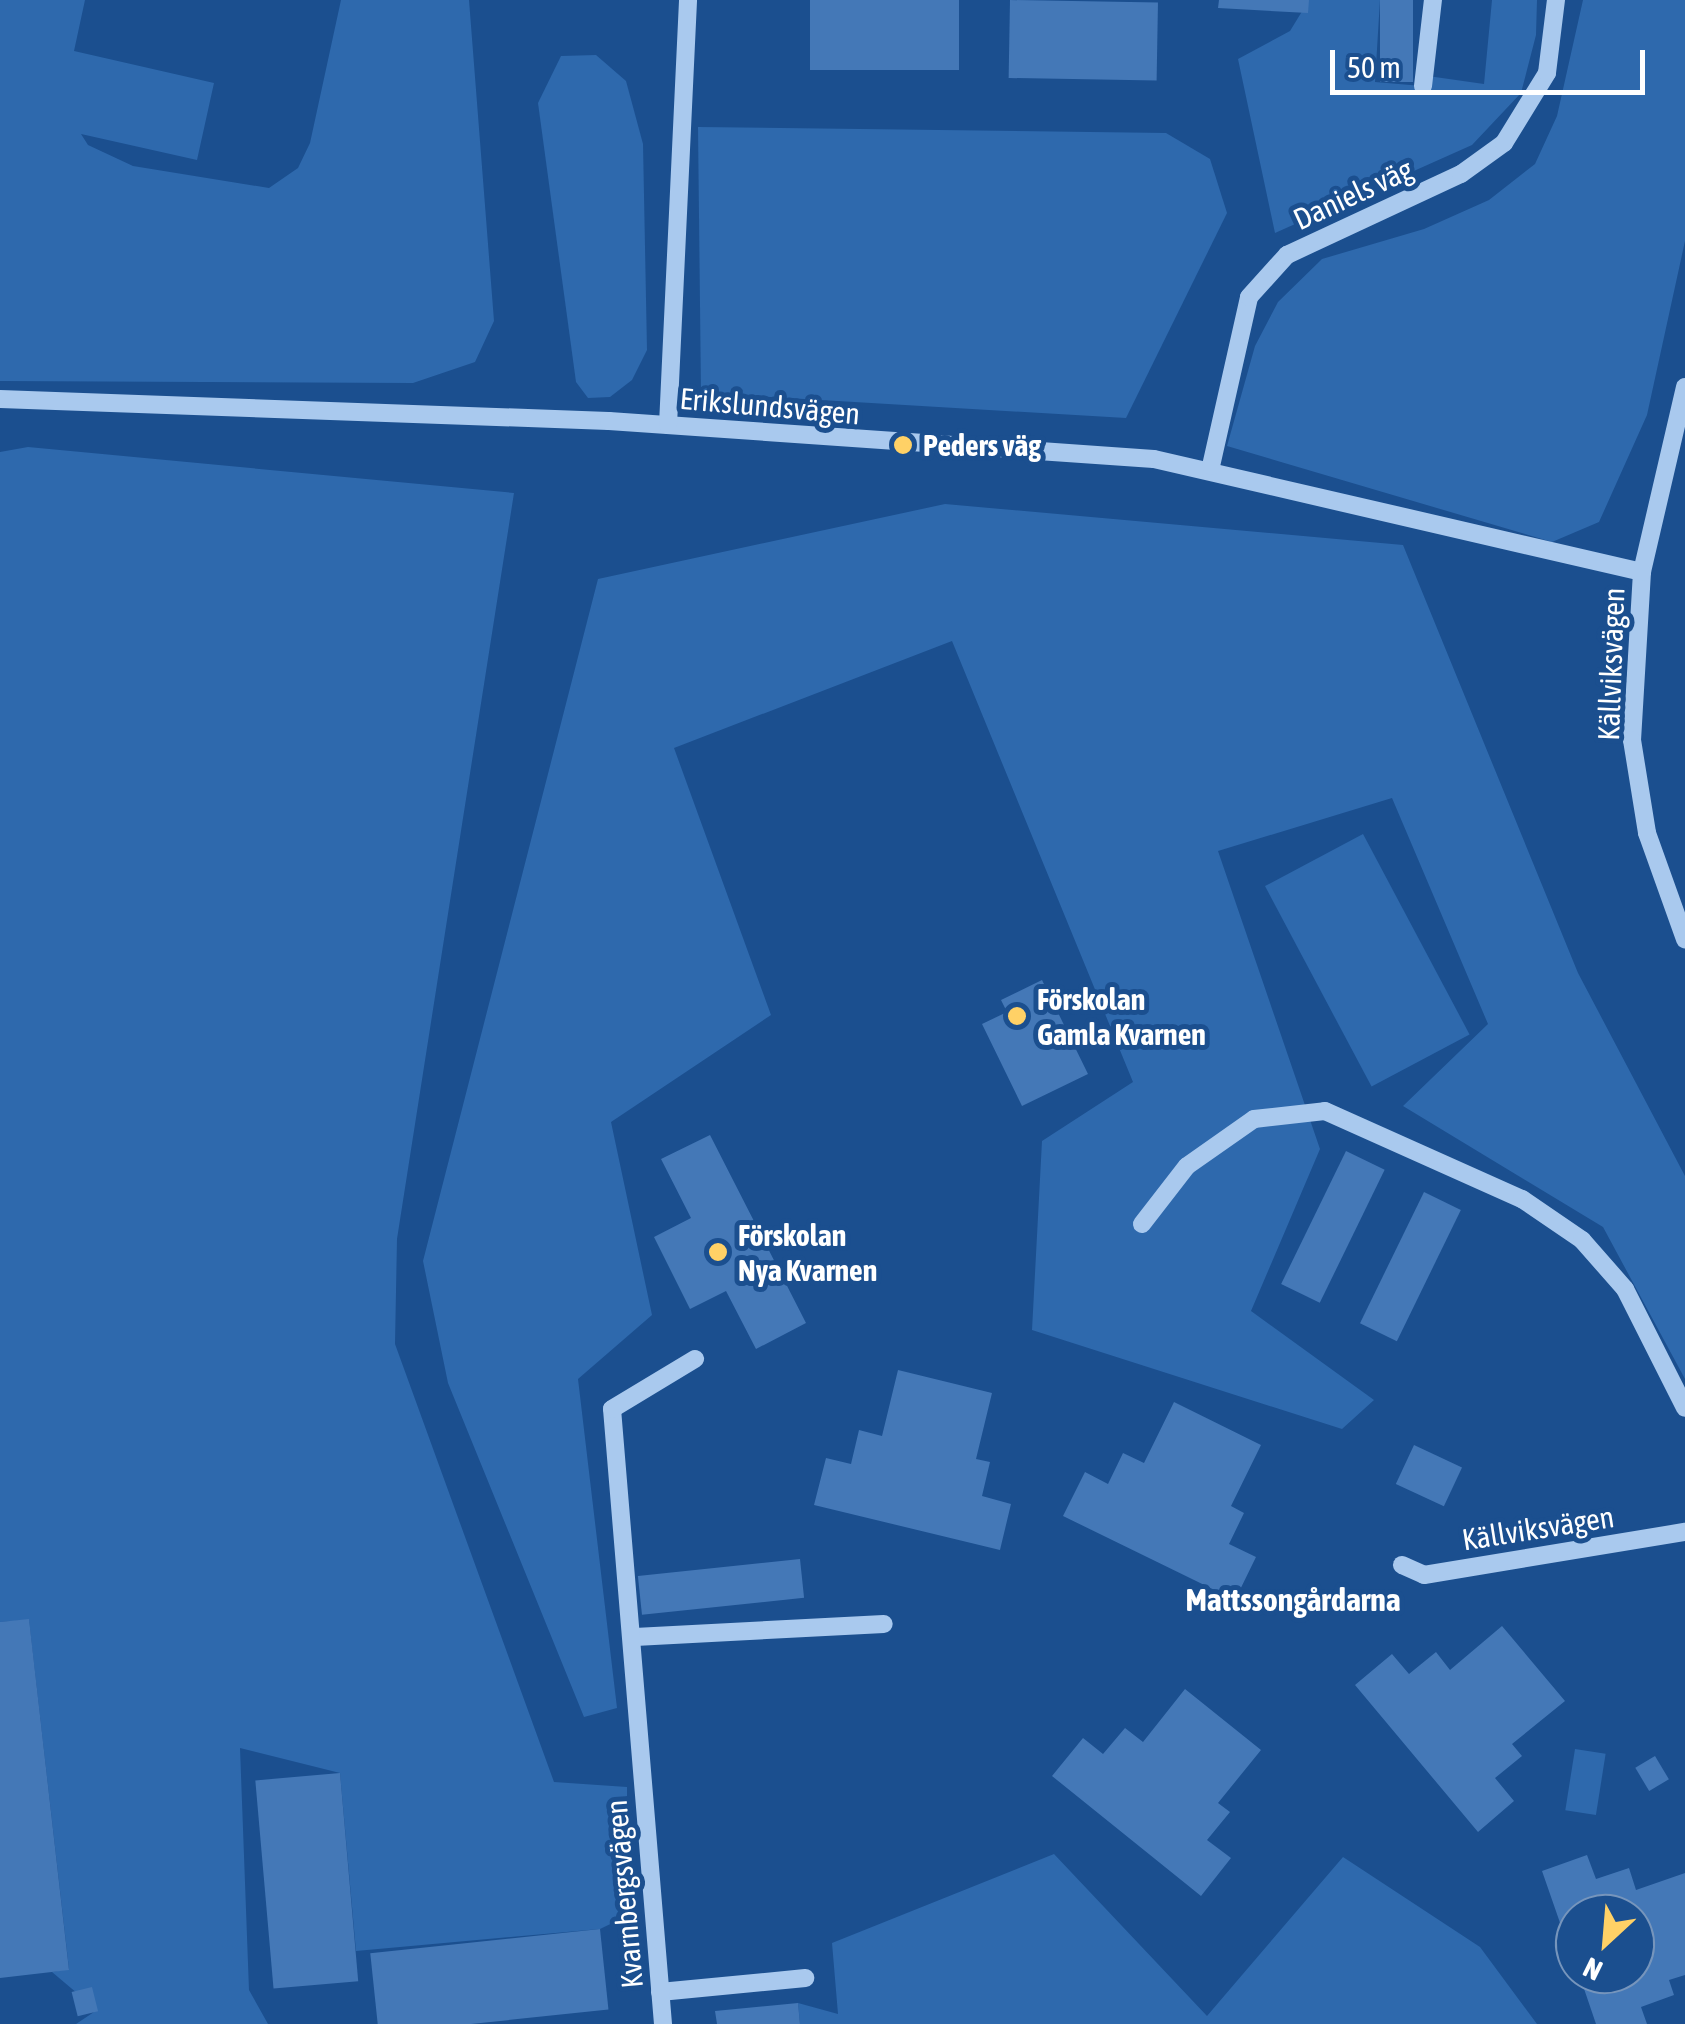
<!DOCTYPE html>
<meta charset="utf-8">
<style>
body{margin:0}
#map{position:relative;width:1685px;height:2024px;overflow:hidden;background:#1b4f8f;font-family:"Asap Condensed",sans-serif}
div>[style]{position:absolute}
.green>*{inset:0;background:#2e69ad;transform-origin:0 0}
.building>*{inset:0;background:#4478b7;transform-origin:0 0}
.minor>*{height:18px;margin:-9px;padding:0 9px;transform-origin:9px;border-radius:9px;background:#a9c9ee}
.dots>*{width:28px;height:28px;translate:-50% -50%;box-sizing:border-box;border:5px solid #1b4f8f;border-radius:50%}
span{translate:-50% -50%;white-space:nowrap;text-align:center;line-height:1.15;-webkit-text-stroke:10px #1b4f8f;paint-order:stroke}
.street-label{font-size:30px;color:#fff}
.poi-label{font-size:30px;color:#fff;font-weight:700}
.left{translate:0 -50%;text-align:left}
.neighbourhood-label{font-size:32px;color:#fff;font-weight:700}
.north{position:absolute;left:1555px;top:1894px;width:100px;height:100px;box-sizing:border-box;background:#1b4f8f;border:2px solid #7695bc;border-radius:50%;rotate:206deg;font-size:28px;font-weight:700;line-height:40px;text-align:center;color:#fff}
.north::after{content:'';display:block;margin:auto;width:35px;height:45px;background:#ffd166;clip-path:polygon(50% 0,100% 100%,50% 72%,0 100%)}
.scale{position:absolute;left:1330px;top:50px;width:315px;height:45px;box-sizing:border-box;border:5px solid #fff;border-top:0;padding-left:12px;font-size:30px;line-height:35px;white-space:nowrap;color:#fff;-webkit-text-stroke:8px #1b4f8f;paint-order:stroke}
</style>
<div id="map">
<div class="green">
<div style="clip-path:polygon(0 0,85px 0,74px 51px,214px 83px,197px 160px,81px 134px,88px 145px,133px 166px,269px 188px,298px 168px,310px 143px,341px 0,469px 0,494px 321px,475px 362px,413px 383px,0 381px)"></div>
<div style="clip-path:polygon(1309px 0,1380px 0,1375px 82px,1422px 86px,1428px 76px,1484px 84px,1492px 0,1537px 0,1536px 35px,1521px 93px,1472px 145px,1275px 233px,1238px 59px,1290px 31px)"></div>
<div style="clip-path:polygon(1583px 0,1685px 0,1685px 241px,1647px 415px,1599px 522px,1552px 542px,1227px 446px,1255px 346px,1278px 302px,1322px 259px,1424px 229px,1489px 200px,1535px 164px,1557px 116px)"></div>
<div style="clip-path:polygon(596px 55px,626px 81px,643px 144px,647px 350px,632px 380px,610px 397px,588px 398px,576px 382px,538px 103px,561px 56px)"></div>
<div style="clip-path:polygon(698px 127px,1166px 133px,1210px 159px,1227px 213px,1126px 418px,701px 393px)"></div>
<div style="clip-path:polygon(28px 447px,514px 493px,397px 1239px,395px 1344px,554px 1782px,627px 1787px,627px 1916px,600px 1929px,356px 1951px,340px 1773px,240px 1748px,249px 1990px,268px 2024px,76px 2024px,97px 2010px,52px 1972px,69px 1969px,29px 1620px,0 1622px,0 452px)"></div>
<div style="clip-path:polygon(945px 504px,1403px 545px,1578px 973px,1685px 1176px,1685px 1379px,1603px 1227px,1403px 1106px,1488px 1024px,1392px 798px,1218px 851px,1320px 1149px,1251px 1311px,1374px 1400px,1342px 1429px,1032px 1330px,1042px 1141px,1133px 1082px,952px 641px,674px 748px,771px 1015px,611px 1122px,652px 1315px,578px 1379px,617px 1708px,584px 1717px,448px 1383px,423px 1261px,598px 579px)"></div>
<div style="left:1363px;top:834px;width:227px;height:111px;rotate:62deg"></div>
<div style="left:1575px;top:1749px;width:31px;height:62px;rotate:9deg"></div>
<div style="clip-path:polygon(1054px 1854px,1207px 2016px,1343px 1857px,1480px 1947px,1537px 2024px,800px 2024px,798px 2003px,838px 2014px,832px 1943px)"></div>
</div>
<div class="building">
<div style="left:810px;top:0;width:149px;height:70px"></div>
<div style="left:1010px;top:0;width:148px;height:78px;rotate:1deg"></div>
<div style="clip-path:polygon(1219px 0,1309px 0,1308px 13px,1218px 8px)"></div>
<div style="left:1380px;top:0;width:33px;height:82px"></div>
<div style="clip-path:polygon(1042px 980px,1088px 1074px,1022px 1106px,982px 1024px,1007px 1012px,1001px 1000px)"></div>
<div style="clip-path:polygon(710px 1135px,806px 1323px,756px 1349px,726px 1291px,690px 1309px,654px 1237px,691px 1218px,661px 1159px)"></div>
<div style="left:1346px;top:1151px;width:43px;height:148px;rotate:26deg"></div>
<div style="left:1424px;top:1192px;width:41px;height:146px;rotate:26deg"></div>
<div style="clip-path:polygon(898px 1370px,992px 1393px,976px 1459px,990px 1462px,982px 1496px,1011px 1504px,1000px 1550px,814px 1505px,826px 1458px,851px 1464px,859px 1430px,882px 1436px)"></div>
<div style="clip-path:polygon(1174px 1402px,1261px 1445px,1231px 1506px,1244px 1513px,1229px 1544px,1256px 1557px,1235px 1600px,1063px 1516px,1085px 1472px,1108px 1484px,1123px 1453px,1144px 1463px)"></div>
<div style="left:1414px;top:1445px;width:53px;height:43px;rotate:25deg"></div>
<div style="left:800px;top:1559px;width:39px;height:163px;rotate:84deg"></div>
<div style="clip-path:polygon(29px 1619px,69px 1970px,0 1978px,0 1622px)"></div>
<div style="clip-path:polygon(1502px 1626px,1565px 1701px,1512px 1744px,1522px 1756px,1495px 1778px,1514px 1801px,1478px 1832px,1355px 1685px,1392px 1654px,1409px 1674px,1436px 1652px,1450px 1670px)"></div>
<div style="clip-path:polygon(1185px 1689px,1261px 1750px,1218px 1803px,1230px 1812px,1207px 1840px,1231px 1858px,1201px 1896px,1052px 1776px,1083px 1738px,1103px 1754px,1125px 1728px,1143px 1742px)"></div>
<div style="left:1655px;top:1756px;width:27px;height:23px;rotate:59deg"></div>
<div style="left:340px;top:1773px;width:209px;height:85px;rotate:85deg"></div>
<div style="clip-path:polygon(1587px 1855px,1596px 1879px,1629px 1868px,1636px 1890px,1685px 1873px,1685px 1975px,1669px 1980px,1674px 1995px,1641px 2007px,1647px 2024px,1596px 2024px,1579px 1974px,1635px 1974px,1635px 1914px,1575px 1914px,1574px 1963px,1542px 1871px)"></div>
<div style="left:600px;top:1929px;width:81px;height:231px;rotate:84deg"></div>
<div style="left:92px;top:1987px;width:25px;height:21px;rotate:76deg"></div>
<div style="clip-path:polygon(798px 2003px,800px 2024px,717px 2024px,715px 2011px)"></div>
</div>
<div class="minor">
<div style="left:1423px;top:86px;width:87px;rotate:-83.4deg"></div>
<div style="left:1685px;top:387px;width:190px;rotate:103.1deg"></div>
<div style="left:1642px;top:572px;width:168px;rotate:93.4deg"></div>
<div style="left:1632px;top:740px;width:94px;rotate:80.8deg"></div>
<div style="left:1647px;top:833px;width:113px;rotate:70.3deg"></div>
<div style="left:0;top:399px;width:609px;rotate:2.07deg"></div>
<div style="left:609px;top:421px;width:546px;rotate:3.99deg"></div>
<div style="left:1154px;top:459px;width:501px;rotate:13.04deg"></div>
<div style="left:668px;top:425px;width:425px;rotate:-87.3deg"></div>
<div style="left:1211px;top:466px;width:173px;rotate:-77.3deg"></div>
<div style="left:1249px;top:297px;width:57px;rotate:-47.9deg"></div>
<div style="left:1287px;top:255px;width:192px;rotate:-25deg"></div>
<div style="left:1461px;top:174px;width:53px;rotate:-35.8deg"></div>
<div style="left:1504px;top:143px;width:82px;rotate:-58.4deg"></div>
<div style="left:1547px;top:73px;width:74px;rotate:-83deg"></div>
<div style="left:1142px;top:1224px;width:73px;rotate:-52.2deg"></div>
<div style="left:1187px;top:1166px;width:82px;rotate:-35deg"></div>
<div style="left:1254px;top:1119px;width:71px;rotate:-6.4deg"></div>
<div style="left:1325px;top:1111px;width:216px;rotate:24.1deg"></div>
<div style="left:1522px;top:1199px;width:73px;rotate:34.3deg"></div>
<div style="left:1582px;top:1240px;width:65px;rotate:48.7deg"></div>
<div style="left:1625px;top:1289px;width:133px;rotate:63.2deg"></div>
<div style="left:1402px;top:1565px;width:24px;rotate:24deg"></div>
<div style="left:1424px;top:1575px;width:265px;rotate:-9.4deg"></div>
<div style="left:635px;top:1637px;width:249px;rotate:-3deg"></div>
<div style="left:660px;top:1992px;width:146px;rotate:-5.5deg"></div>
<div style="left:663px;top:2024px;width:617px;rotate:-94.74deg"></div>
<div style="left:612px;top:1409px;width:97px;rotate:-31.1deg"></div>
</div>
<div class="dots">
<div style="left:903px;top:445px;background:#ffd166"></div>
<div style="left:1017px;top:1016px;background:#ffd166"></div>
<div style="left:718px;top:1252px;background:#ffd166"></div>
</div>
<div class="street-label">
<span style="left:1353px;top:194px;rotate:-25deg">Daniels väg</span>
<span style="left:770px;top:406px;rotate:5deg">Erikslundsvägen</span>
<span style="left:1611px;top:664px;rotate:-88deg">Källviksvägen</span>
<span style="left:1538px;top:1528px;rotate:-9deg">Källviksvägen</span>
<span style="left:624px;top:1894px;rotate:-95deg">Kvarnbergsvägen</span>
</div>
<div class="poi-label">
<span class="left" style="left:923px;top:445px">Peders väg</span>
<span class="left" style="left:1037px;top:1016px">Förskolan<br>Gamla Kvarnen</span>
<span class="left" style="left:738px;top:1252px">Förskolan<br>Nya Kvarnen</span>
</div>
<div class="neighbourhood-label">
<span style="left:1293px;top:1600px">Mattssongårdarna</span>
</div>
<div class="north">N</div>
<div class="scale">50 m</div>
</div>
